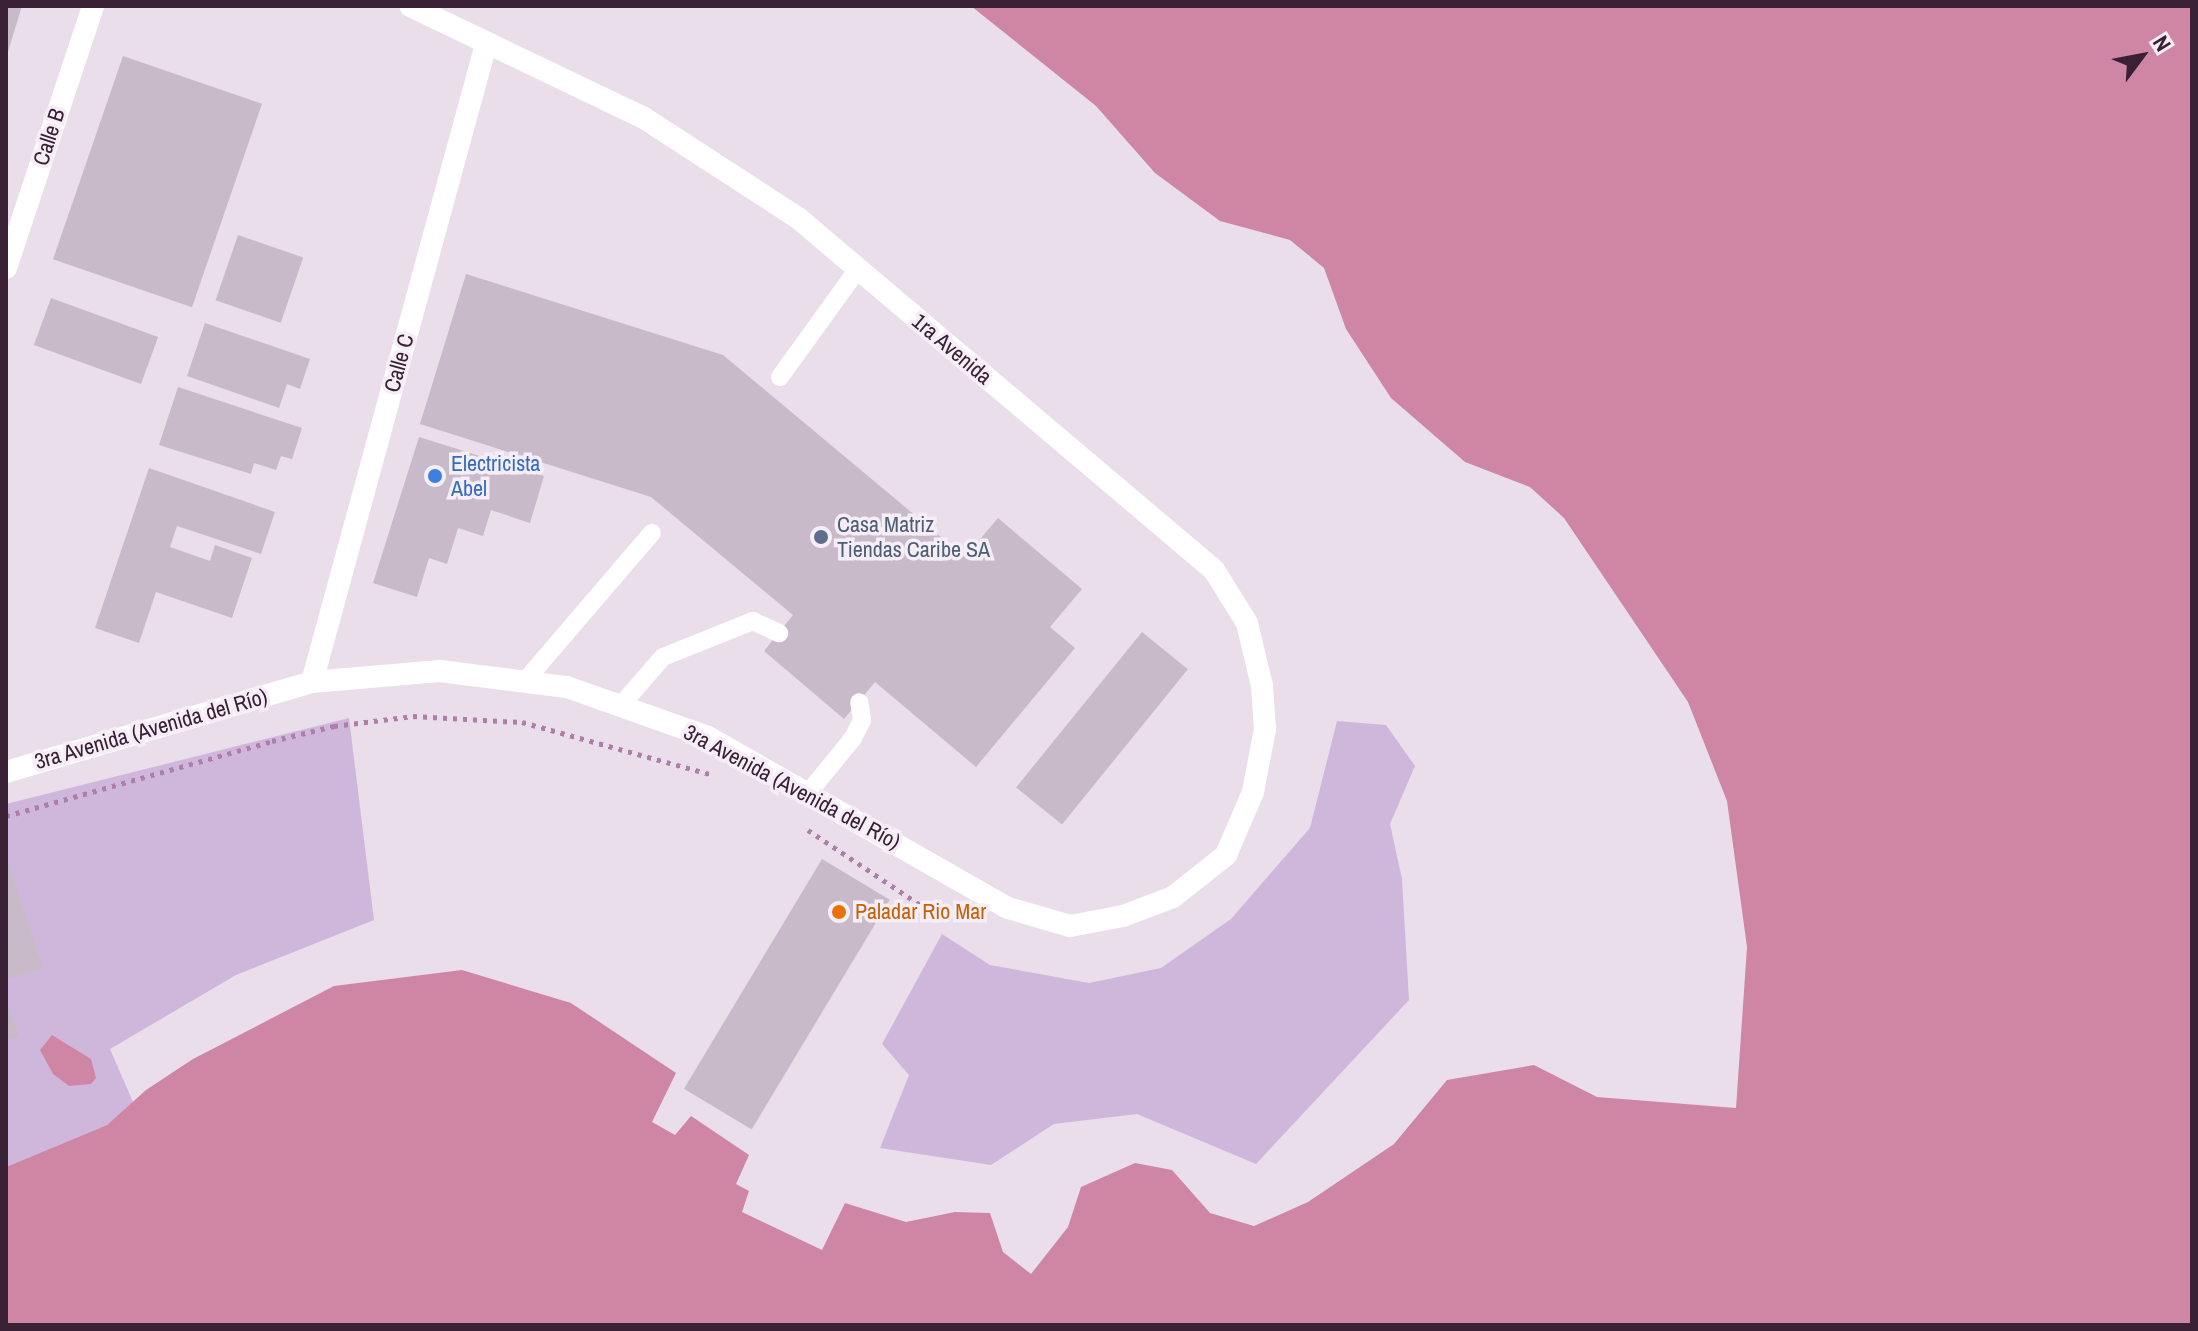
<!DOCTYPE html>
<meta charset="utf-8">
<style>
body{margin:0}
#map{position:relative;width:2198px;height:1331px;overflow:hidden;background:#e9dee9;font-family:"Archivo Narrow",sans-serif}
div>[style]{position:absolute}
.green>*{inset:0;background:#cfb7db}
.water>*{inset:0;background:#cf86a5}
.building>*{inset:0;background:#c9baca;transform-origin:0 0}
.path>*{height:5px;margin-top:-2.5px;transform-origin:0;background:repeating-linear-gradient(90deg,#ad7fa8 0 4px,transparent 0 10px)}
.service>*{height:18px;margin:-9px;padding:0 9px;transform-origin:9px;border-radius:9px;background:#fff}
.minor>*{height:22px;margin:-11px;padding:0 11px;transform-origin:11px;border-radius:11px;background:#fff}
.tertiary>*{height:22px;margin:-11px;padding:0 11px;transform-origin:11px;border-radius:11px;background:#fff}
.dots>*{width:22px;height:22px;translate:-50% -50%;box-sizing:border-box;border:4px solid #f6eef6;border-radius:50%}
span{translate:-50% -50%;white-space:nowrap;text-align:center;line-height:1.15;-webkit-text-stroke:7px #f6eef6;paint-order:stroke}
.street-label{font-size:22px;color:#392035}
.shop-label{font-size:22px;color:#366cbe}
.left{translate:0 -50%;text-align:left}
.service-label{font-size:22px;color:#4e5e75}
.food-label{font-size:22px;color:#c56008}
.frame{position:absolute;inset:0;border:8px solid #392035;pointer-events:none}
.north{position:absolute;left:2102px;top:16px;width:80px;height:80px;-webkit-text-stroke:6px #f6eef6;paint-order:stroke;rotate:58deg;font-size:22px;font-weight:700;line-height:32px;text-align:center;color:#392035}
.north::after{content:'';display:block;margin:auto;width:28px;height:36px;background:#392035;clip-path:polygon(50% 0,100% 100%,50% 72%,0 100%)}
</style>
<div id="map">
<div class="green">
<div style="clip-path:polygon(349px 718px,374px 920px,236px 975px,110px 1049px,133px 1102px,107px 1125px,6px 1167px,6px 804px)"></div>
<div style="clip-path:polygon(1337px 721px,1386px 725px,1415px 766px,1390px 824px,1402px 879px,1409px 1000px,1256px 1164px,1137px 1114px,1054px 1124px,991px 1165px,880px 1148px,909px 1075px,882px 1044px,942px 934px,990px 965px,1089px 983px,1161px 968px,1231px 919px,1310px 828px)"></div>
</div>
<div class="water">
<div style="clip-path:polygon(971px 6px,2192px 6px,2192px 1325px,6px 1325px,6px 1167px,107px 1125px,146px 1090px,193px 1059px,334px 986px,462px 970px,571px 1003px,676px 1073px,652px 1122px,675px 1135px,691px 1116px,749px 1155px,736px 1184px,749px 1191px,742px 1212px,822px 1250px,845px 1203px,906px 1222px,955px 1212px,990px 1213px,1003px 1252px,1031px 1274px,1068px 1227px,1081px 1187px,1135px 1163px,1172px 1170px,1210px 1213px,1254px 1226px,1308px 1202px,1394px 1144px,1447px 1080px,1534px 1065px,1597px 1097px,1736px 1108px,1747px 947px,1727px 801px,1688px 702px,1564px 518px,1530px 487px,1465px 462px,1391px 398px,1346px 329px,1324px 268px,1290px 240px,1220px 221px,1155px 173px,1096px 106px)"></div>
<div style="clip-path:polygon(52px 1035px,91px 1059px,96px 1078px,91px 1084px,69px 1086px,53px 1074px,40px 1050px)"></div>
</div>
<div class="building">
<div style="clip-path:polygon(6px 6px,22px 6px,7px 55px,6px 55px)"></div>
<div style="left:123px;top:56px;width:147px;height:215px;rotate:19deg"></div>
<div style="left:238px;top:235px;width:69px;height:69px;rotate:19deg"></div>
<div style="clip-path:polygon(466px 274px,723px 355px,965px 557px,998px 518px,1082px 589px,1050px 627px,1075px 648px,976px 767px,875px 682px,844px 719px,764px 651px,793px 615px,651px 497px,420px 424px)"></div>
<div style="left:51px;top:298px;width:114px;height:50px;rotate:20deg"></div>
<div style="clip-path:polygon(205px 323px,310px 359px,300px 389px,287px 384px,279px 408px,187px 376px)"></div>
<div style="clip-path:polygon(178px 387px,302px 428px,292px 459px,281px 456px,276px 470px,254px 463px,251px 474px,159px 445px)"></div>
<div style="clip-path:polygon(419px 437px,544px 476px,530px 523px,491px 510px,483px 536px,458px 528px,447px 564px,429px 558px,417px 597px,373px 583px)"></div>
<div style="clip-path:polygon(149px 468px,275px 512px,261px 554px,177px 526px,170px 547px,210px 561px,215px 545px,252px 558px,232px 618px,156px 592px,139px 643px,95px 628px)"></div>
<div style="left:1142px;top:632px;width:59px;height:200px;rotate:39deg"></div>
<div style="clip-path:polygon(6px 856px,43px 968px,6px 980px)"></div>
<div style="left:822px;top:859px;width:79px;height:268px;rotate:31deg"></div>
<div style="clip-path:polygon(6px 1000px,19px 1036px,8px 1039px,6px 1034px)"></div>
</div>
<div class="path">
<div style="left:6px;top:816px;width:276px;rotate:-15.7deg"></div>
<div style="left:272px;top:741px;width:64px;rotate:-13.6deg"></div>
<div style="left:334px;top:726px;width:80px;rotate:-7.2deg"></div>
<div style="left:413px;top:716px;width:109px;rotate:3.2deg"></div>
<div style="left:522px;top:722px;width:198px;rotate:15.5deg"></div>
<div style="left:808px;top:830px;width:155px;rotate:33.7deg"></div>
</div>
<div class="service">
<div style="left:780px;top:377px;width:133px;rotate:-54.2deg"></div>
<div style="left:525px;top:681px;width:195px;rotate:-49.4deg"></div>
<div style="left:623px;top:703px;width:61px;rotate:-49deg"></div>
<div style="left:663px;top:657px;width:97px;rotate:-21.8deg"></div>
<div style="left:753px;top:621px;width:29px;rotate:25deg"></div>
<div style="left:809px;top:792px;width:70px;rotate:-50.8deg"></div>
<div style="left:853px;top:738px;width:20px;rotate:-63deg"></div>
<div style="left:862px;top:720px;width:18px;rotate:-99deg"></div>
</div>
<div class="minor">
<div style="left:6px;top:268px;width:276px;rotate:-71.6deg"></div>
<div style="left:312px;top:682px;width:661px;rotate:-74.74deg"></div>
</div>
<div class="tertiary">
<div style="left:6px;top:772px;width:319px;rotate:-16.4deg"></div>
<div style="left:312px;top:682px;width:128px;rotate:-4.9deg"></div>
<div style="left:440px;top:671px;width:128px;rotate:7.2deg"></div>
<div style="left:567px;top:687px;width:150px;rotate:19.5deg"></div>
<div style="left:708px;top:737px;width:345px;rotate:29.7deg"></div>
<div style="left:1008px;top:908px;width:65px;rotate:16.2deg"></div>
<div style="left:1070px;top:926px;width:54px;rotate:-10.7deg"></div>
<div style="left:1123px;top:916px;width:53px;rotate:-20.8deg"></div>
<div style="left:1173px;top:897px;width:68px;rotate:-38.4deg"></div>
<div style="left:1226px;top:855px;width:69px;rotate:-66.8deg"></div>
<div style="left:1253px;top:792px;width:64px;rotate:-79.2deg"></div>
<div style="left:1265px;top:729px;width:43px;rotate:-94deg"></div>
<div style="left:1262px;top:686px;width:65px;rotate:-103.4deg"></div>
<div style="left:1247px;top:623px;width:62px;rotate:-121.9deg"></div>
<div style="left:1214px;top:570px;width:545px;rotate:-139.76deg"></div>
<div style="left:798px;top:218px;width:184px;rotate:-147deg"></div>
<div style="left:644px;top:118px;width:259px;rotate:-154.4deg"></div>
</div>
<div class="dots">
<div style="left:435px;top:476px;background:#3f7fe0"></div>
<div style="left:821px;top:537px;background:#5c6f8a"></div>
<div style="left:839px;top:912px;background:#e8710a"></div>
</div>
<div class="street-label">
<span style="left:49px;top:137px;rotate:-72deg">Calle B</span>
<span style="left:952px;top:349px;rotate:40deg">1ra Avenida</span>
<span style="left:399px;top:363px;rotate:-75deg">Calle C</span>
<span style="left:151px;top:729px;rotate:-16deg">3ra Avenida (Avenida del Río)</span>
<span style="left:792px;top:787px;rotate:28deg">3ra Avenida (Avenida del Río)</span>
</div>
<div class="shop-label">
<span class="left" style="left:451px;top:476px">Electricista<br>Abel</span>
</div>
<div class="service-label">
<span class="left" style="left:837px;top:537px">Casa Matriz<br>Tiendas Caribe SA</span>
</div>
<div class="food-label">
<span class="left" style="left:855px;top:912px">Paladar Rio Mar</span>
</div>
<div class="frame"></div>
<div class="north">N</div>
</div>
